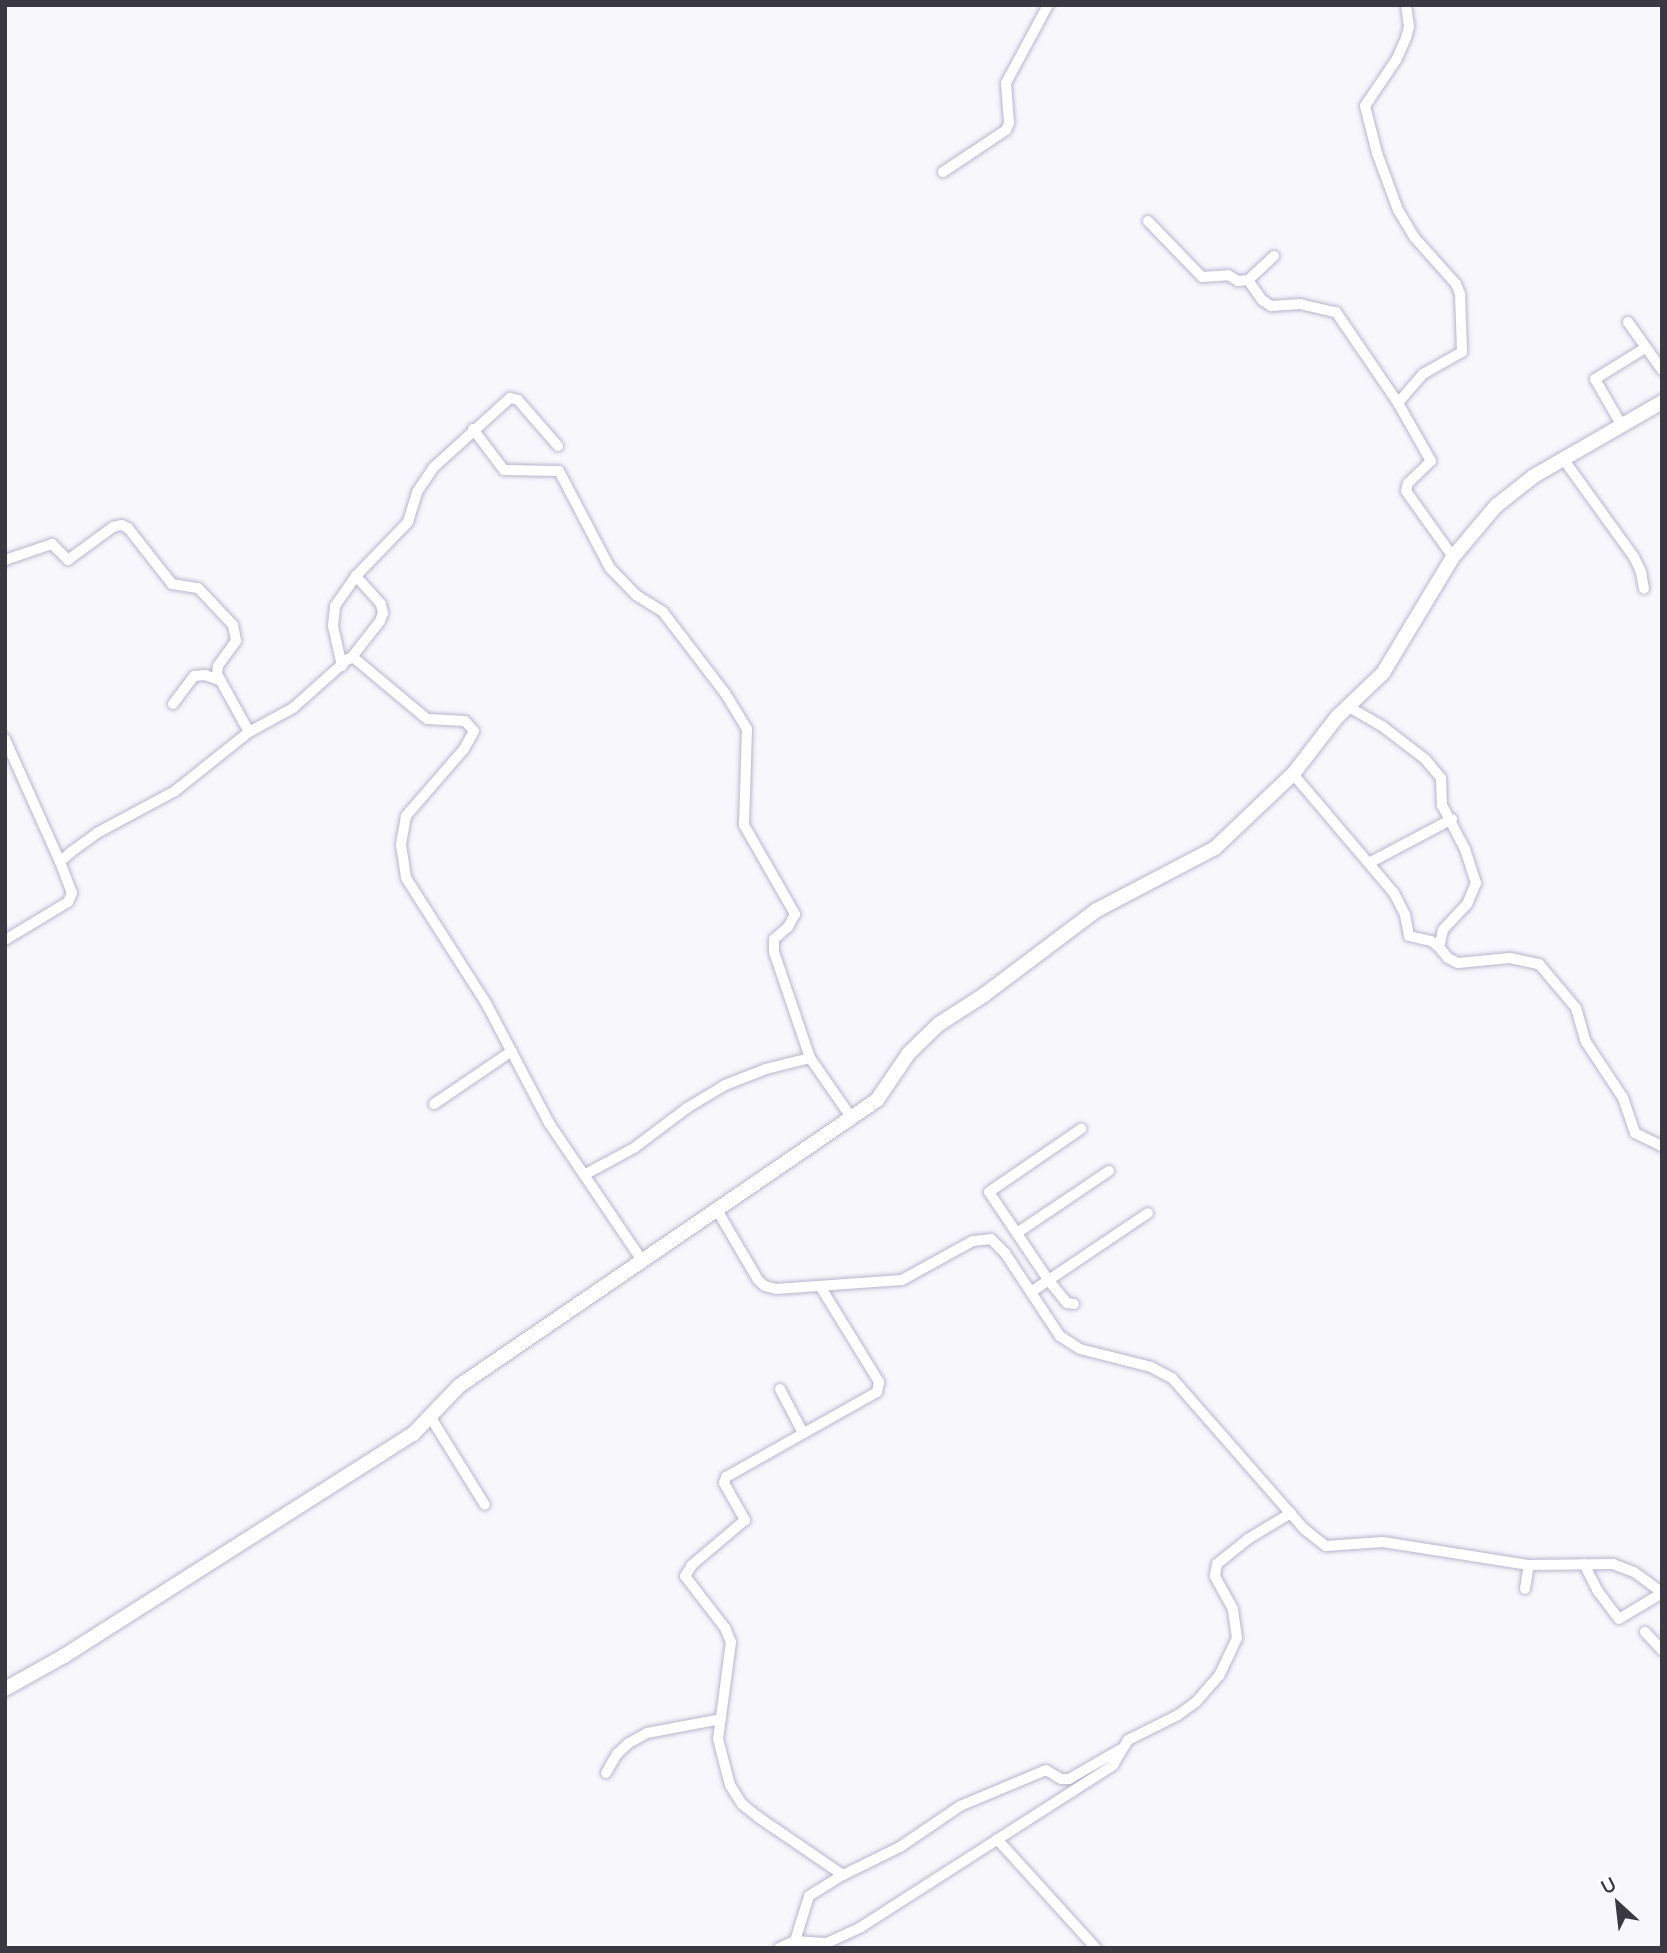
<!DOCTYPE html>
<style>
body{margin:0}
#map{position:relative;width:1667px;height:1953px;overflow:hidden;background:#f8f7fc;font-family:Manrope,sans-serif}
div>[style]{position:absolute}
.roads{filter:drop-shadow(0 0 2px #b9b5cc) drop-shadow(0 0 2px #b9b5cc)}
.street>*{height:10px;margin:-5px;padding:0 5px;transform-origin:5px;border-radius:5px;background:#fff}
.secondary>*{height:14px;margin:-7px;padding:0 7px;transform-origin:7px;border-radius:7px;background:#fff}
span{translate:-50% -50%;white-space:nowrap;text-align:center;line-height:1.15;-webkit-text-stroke:7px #fff;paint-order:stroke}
.frame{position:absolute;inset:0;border:7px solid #3a3841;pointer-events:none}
.north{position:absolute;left:1583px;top:1869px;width:70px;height:70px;-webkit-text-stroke:5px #fff;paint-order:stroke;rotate:333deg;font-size:19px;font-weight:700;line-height:28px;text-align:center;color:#3a3841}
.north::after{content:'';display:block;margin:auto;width:24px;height:32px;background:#3a3841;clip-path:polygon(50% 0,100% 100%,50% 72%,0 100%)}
</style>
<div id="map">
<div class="roads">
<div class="street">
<div style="left:1406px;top:5px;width:22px;rotate:82deg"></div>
<div style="left:1409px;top:27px;width:11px;rotate:105deg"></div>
<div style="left:1406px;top:38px;width:24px;rotate:114deg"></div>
<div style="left:1396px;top:60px;width:55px;rotate:124deg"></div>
<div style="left:1365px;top:106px;width:49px;rotate:75.7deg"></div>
<div style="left:1377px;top:153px;width:61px;rotate:69.8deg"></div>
<div style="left:1398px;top:210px;width:33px;rotate:59deg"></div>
<div style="left:1415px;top:238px;width:62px;rotate:48.3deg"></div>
<div style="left:1456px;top:284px;width:11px;rotate:68deg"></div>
<div style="left:1460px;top:294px;width:58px;rotate:88deg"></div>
<div style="left:1462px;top:352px;width:45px;rotate:150.6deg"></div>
<div style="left:1423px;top:374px;width:38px;rotate:131deg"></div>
<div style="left:1398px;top:403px;width:67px;rotate:60.4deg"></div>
<div style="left:1431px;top:461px;width:32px;rotate:136deg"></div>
<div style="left:1408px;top:483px;width:8px;rotate:104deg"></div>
<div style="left:1406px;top:491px;width:81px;rotate:54.5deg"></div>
<div style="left:943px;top:172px;width:76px;rotate:-33.7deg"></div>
<div style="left:1006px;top:130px;width:8px;rotate:-67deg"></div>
<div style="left:1009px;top:123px;width:40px;rotate:-94.3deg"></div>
<div style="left:1006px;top:83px;width:89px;rotate:-61.7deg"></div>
<div style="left:1148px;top:221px;width:78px;rotate:46deg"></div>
<div style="left:1202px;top:277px;width:26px;rotate:-4deg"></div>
<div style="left:1228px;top:275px;width:12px;rotate:31deg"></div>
<div style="left:1238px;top:281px;width:10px;rotate:-6deg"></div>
<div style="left:1274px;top:256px;width:35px;rotate:137deg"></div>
<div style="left:1248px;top:280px;width:24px;rotate:55deg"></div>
<div style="left:1262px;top:300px;width:11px;rotate:34deg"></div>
<div style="left:1271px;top:306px;width:29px;rotate:-4deg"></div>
<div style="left:1300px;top:304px;width:37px;rotate:13deg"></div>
<div style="left:1336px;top:312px;width:110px;rotate:55.7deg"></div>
<div style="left:1628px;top:322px;width:59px;rotate:54.7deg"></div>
<div style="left:1622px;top:426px;width:54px;rotate:-119.9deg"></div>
<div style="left:1595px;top:379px;width:59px;rotate:-31.8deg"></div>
<div style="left:473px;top:429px;width:51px;rotate:52.9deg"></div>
<div style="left:504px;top:470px;width:55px;rotate:1deg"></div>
<div style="left:559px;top:471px;width:110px;rotate:62.3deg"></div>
<div style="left:610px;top:568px;width:37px;rotate:46deg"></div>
<div style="left:636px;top:595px;width:32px;rotate:32deg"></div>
<div style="left:663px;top:612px;width:102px;rotate:52.6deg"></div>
<div style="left:725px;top:693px;width:42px;rotate:58.6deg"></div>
<div style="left:747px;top:729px;width:96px;rotate:91.8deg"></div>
<div style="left:744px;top:825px;width:103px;rotate:60.2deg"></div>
<div style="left:795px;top:914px;width:15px;rotate:118deg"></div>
<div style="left:788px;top:927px;width:18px;rotate:139deg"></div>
<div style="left:774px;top:939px;width:13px;rotate:90deg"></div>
<div style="left:774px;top:952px;width:112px;rotate:71.2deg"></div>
<div style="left:810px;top:1058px;width:72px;rotate:55.2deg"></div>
<div style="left:1564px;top:460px;width:120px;rotate:54.2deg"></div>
<div style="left:1634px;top:557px;width:17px;rotate:65deg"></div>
<div style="left:1641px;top:572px;width:17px;rotate:80deg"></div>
<div style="left:5px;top:560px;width:50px;rotate:-18.8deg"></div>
<div style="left:52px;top:544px;width:23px;rotate:45deg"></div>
<div style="left:68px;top:560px;width:56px;rotate:-36.3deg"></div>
<div style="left:113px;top:527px;width:9px;rotate:-13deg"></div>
<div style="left:122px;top:525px;width:7px;rotate:27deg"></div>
<div style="left:128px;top:528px;width:71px;rotate:51.8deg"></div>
<div style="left:172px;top:584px;width:26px;rotate:9deg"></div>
<div style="left:198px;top:588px;width:51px;rotate:46.6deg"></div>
<div style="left:233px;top:625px;width:16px;rotate:79deg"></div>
<div style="left:236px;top:641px;width:31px;rotate:126deg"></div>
<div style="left:218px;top:666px;width:8px;rotate:97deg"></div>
<div style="left:217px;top:674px;width:66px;rotate:61.1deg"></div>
<div style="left:352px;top:657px;width:46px;rotate:-52.1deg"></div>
<div style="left:380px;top:621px;width:9px;rotate:-69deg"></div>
<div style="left:383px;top:613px;width:9px;rotate:-103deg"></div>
<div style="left:381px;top:604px;width:38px;rotate:-132deg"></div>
<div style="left:342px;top:666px;width:41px;rotate:-102.7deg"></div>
<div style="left:333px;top:626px;width:20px;rotate:-84deg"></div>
<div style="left:335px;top:606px;width:37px;rotate:-55deg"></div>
<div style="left:356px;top:576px;width:75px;rotate:-46.1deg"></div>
<div style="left:408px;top:522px;width:31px;rotate:-73deg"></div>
<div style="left:417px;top:492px;width:30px;rotate:-56deg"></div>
<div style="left:434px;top:467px;width:103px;rotate:-42.2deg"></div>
<div style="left:510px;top:398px;width:8px;rotate:14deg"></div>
<div style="left:518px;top:400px;width:61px;rotate:49deg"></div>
<div style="left:173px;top:704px;width:35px;rotate:-53deg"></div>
<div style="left:194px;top:676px;width:11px;rotate:-5deg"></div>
<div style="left:205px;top:675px;width:15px;rotate:20deg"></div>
<div style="left:1347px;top:706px;width:40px;rotate:29.7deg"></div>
<div style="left:1382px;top:726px;width:54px;rotate:37.5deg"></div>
<div style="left:1425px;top:759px;width:25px;rotate:50deg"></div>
<div style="left:1441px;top:778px;width:27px;rotate:88deg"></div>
<div style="left:1442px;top:805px;width:50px;rotate:62.4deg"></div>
<div style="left:1465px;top:849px;width:36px;rotate:72deg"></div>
<div style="left:1476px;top:883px;width:23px;rotate:113deg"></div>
<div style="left:1467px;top:904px;width:35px;rotate:133deg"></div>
<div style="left:1443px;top:930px;width:17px;rotate:103deg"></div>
<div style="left:1439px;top:947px;width:14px;rotate:51deg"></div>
<div style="left:1448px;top:958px;width:11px;rotate:27deg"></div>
<div style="left:1458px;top:963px;width:52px;rotate:-5.5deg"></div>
<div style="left:1510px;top:958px;width:30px;rotate:12deg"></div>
<div style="left:1539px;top:964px;width:57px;rotate:49.9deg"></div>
<div style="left:1576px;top:1008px;width:35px;rotate:74deg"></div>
<div style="left:1586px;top:1042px;width:67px;rotate:56.5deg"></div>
<div style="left:1623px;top:1098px;width:37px;rotate:71deg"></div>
<div style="left:1635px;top:1133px;width:30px;rotate:26deg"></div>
<div style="left:5px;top:739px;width:135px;rotate:65.9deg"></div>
<div style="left:1293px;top:774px;width:156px;rotate:49.7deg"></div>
<div style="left:1394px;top:893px;width:25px;rotate:63deg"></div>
<div style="left:1405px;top:915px;width:21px;rotate:79deg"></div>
<div style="left:1409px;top:936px;width:23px;rotate:13deg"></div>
<div style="left:1431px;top:941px;width:10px;rotate:37deg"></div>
<div style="left:1369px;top:863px;width:94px;rotate:-27.9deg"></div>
<div style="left:5px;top:940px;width:74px;rotate:-31.1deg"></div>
<div style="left:68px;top:902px;width:10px;rotate:-66deg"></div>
<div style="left:72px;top:893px;width:33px;rotate:-111deg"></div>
<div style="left:60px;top:862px;width:15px;rotate:-42deg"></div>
<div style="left:71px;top:852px;width:32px;rotate:-36deg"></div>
<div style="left:97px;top:833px;width:89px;rotate:-28.3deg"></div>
<div style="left:175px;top:791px;width:95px;rotate:-38.6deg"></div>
<div style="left:249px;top:732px;width:50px;rotate:-28.6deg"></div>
<div style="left:293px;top:708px;width:74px;rotate:-41.7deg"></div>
<div style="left:348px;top:659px;width:6px;rotate:-9deg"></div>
<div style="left:354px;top:658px;width:95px;rotate:39.9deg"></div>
<div style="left:427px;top:719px;width:38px;rotate:3deg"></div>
<div style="left:465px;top:721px;width:13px;rotate:48deg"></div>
<div style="left:474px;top:731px;width:21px;rotate:119deg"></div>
<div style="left:464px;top:749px;width:89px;rotate:130.9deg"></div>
<div style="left:406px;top:816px;width:29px;rotate:100deg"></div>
<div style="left:401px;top:845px;width:33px;rotate:81deg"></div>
<div style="left:406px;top:878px;width:148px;rotate:57.4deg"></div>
<div style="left:486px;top:1003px;width:136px;rotate:62.3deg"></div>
<div style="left:549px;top:1123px;width:168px;rotate:55.9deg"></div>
<div style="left:434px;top:1104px;width:94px;rotate:-34.2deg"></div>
<div style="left:584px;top:1175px;width:57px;rotate:-28.4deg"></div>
<div style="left:634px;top:1148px;width:66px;rotate:-37deg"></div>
<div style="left:687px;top:1108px;width:44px;rotate:-31.2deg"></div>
<div style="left:725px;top:1085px;width:44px;rotate:-21.3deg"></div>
<div style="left:766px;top:1069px;width:45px;rotate:-14deg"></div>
<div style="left:717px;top:1210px;width:81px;rotate:59.6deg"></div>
<div style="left:758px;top:1280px;width:9px;rotate:41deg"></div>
<div style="left:765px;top:1286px;width:11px;rotate:15deg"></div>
<div style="left:776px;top:1289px;width:126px;rotate:-4.1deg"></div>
<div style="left:902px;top:1280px;width:81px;rotate:-28.8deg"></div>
<div style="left:973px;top:1241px;width:18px;rotate:-6deg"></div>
<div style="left:991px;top:1239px;width:20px;rotate:45deg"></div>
<div style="left:1005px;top:1253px;width:100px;rotate:56.5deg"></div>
<div style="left:1060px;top:1336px;width:24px;rotate:33deg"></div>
<div style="left:1080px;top:1349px;width:73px;rotate:14.2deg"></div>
<div style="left:1151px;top:1367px;width:24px;rotate:28deg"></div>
<div style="left:1172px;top:1378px;width:201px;rotate:48.8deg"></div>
<div style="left:1304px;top:1529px;width:28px;rotate:38deg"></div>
<div style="left:1326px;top:1546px;width:57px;rotate:-4deg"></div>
<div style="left:1383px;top:1542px;width:148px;rotate:9deg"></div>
<div style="left:1529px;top:1565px;width:84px;rotate:-0.7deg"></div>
<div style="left:1613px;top:1564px;width:22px;rotate:21deg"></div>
<div style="left:1634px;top:1572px;width:34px;rotate:36deg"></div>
<div style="left:1017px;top:1233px;width:111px;rotate:-34deg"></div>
<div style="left:820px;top:1286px;width:113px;rotate:58.4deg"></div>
<div style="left:879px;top:1382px;width:10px;rotate:101deg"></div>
<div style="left:877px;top:1392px;width:173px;rotate:150.6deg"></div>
<div style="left:726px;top:1477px;width:6px;rotate:108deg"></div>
<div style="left:724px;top:1483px;width:43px;rotate:60.4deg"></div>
<div style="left:745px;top:1520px;width:70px;rotate:139.7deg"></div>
<div style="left:692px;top:1565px;width:13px;rotate:122deg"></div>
<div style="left:685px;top:1576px;width:66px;rotate:52.4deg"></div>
<div style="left:725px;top:1628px;width:15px;rotate:67deg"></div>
<div style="left:731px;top:1642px;width:98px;rotate:97.6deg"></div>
<div style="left:718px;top:1739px;width:48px;rotate:75.4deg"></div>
<div style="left:730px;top:1785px;width:22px;rotate:58deg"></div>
<div style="left:742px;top:1804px;width:21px;rotate:39deg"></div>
<div style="left:758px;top:1817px;width:103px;rotate:34.3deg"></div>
<div style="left:843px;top:1875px;width:64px;rotate:-26.2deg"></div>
<div style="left:900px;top:1847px;width:73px;rotate:-34.3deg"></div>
<div style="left:960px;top:1806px;width:93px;rotate:-22.7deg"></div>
<div style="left:1046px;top:1770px;width:17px;rotate:31deg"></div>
<div style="left:1061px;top:1779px;width:8px"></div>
<div style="left:1069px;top:1779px;width:60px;rotate:-30deg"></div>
<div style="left:1031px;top:1292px;width:141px;rotate:-34deg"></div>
<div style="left:1074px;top:1304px;width:7px;rotate:-172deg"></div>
<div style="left:1067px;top:1303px;width:28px;rotate:-129deg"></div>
<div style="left:1049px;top:1281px;width:107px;rotate:-124deg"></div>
<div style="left:989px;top:1192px;width:112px;rotate:-34.4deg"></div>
<div style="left:780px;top:1389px;width:50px;rotate:62.4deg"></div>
<div style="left:431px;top:1418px;width:102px;rotate:58.2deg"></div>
<div style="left:1584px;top:1564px;width:29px;rotate:63deg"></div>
<div style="left:1597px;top:1590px;width:36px;rotate:53deg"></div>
<div style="left:1619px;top:1619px;width:50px;rotate:-31.2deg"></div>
<div style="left:1525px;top:1589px;width:24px;rotate:-81deg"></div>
<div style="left:1645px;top:1632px;width:25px;rotate:47deg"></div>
<div style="left:606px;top:1773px;width:22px;rotate:-60deg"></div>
<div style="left:617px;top:1754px;width:16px;rotate:-43deg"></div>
<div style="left:629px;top:1743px;width:21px;rotate:-29deg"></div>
<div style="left:647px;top:1733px;width:75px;rotate:-10.7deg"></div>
<div style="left:997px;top:1839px;width:147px;rotate:47.8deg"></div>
<div style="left:795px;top:1941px;width:47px;rotate:-72.7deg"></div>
<div style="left:809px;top:1896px;width:40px;rotate:-32deg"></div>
<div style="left:779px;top:1948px;width:17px;rotate:-24deg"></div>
<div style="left:795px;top:1941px;width:32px;rotate:4deg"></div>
<div style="left:827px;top:1943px;width:38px;rotate:-25deg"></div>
<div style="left:861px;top:1927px;width:300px;rotate:-32.7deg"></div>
<div style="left:1113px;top:1765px;width:29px;rotate:-59deg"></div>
<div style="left:1128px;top:1740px;width:56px;rotate:-26.6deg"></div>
<div style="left:1178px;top:1715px;width:22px;rotate:-36deg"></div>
<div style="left:1196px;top:1702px;width:35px;rotate:-49deg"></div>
<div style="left:1219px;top:1676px;width:42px;rotate:-64.7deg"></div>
<div style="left:1237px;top:1638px;width:29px;rotate:-98deg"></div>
<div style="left:1233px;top:1609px;width:38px;rotate:-119deg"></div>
<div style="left:1215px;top:1576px;width:12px;rotate:-81deg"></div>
<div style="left:1217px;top:1564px;width:40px;rotate:-39deg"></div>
<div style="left:1248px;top:1539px;width:50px;rotate:-31.2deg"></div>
</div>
<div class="secondary">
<div style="left:5px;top:1689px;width:68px;rotate:-29.2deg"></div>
<div style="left:64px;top:1656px;width:414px;rotate:-32.5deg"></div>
<div style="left:413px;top:1434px;width:66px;rotate:-46.2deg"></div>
<div style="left:459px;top:1386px;width:506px;rotate:-34.38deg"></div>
<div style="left:877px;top:1100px;width:57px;rotate:-55.8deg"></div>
<div style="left:909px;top:1053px;width:42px;rotate:-44deg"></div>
<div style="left:939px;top:1024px;width:54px;rotate:-32.8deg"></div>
<div style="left:984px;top:995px;width:141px;rotate:-37deg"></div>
<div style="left:1097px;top:910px;width:133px;rotate:-27.7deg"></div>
<div style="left:1215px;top:848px;width:108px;rotate:-43.5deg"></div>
<div style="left:1293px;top:774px;width:72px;rotate:-52.3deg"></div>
<div style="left:1337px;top:717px;width:64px;rotate:-43.7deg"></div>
<div style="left:1383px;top:673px;width:135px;rotate:-58.9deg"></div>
<div style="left:1453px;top:557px;width:67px;rotate:-49.9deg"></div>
<div style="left:1496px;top:506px;width:48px;rotate:-38.3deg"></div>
<div style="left:1534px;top:476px;width:148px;rotate:-30deg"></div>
</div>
</div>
<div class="frame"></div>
<div class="north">U</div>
</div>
